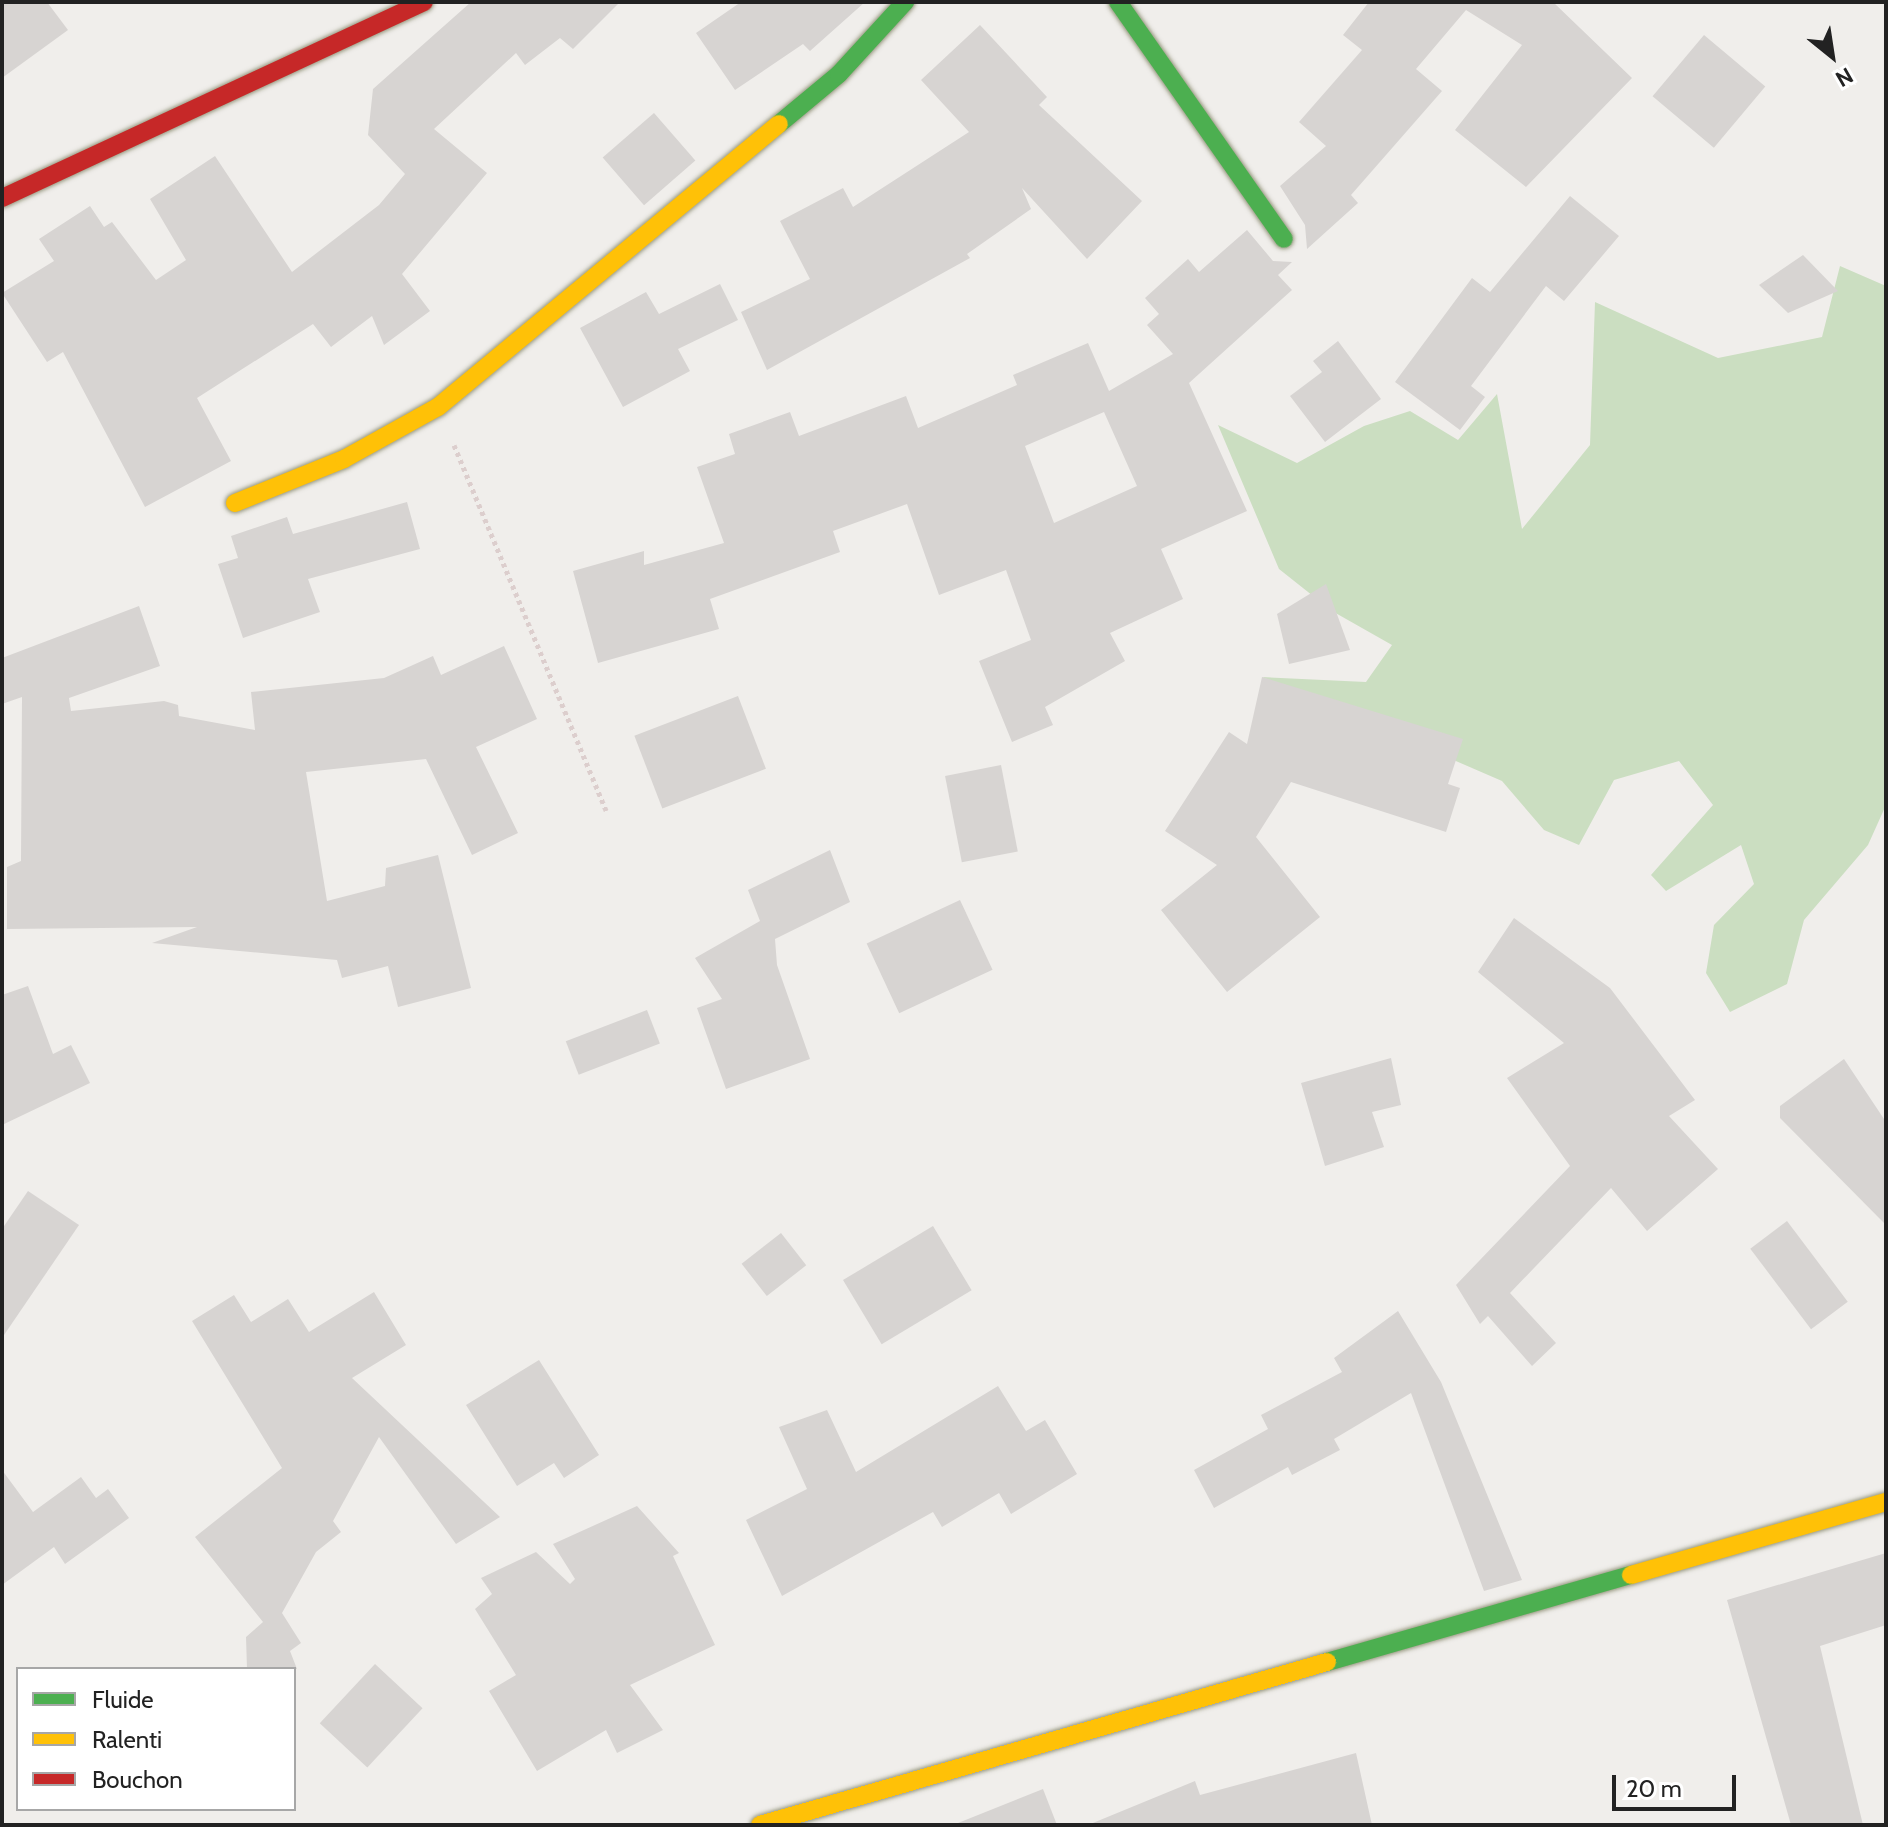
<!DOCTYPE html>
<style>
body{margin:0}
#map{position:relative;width:1888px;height:1827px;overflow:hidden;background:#f0eeeb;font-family:Cabin,sans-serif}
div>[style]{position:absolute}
.forest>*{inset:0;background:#cbdec1}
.building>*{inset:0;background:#d7d4d2;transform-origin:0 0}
.path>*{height:5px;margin-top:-2.5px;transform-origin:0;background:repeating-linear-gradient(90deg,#dccecd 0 4px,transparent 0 8px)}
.roads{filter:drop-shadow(0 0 2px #999a82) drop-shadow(0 0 2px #999a82)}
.fast>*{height:18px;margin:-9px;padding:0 9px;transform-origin:9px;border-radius:9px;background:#4caf50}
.slow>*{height:18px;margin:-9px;padding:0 9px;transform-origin:9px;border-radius:9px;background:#ffc107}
.jam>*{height:18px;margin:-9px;padding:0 9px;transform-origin:9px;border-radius:9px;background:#c62828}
span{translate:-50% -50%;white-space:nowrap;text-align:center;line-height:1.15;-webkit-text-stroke:6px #fff;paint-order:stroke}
.frame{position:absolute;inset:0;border:4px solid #222;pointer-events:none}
.legend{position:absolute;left:16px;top:1667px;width:280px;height:144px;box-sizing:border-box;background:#fff;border:2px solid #a7a7a7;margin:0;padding:10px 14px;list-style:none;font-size:24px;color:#222}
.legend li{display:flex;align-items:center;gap:16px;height:40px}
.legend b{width:40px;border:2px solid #a7a7a7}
.north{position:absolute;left:1792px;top:16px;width:80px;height:80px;-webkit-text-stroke:6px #fff;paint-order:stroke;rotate:150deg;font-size:22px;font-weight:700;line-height:32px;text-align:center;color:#222}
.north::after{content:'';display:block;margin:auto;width:28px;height:36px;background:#222;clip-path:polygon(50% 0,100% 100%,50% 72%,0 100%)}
.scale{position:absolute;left:1612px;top:1775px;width:124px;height:36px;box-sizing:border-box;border:4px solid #222;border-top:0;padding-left:10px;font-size:24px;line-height:28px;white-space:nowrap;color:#222;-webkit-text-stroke:6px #fff;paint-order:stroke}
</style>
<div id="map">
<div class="forest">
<div style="clip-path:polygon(1840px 266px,1886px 286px,1886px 805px,1868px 845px,1804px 920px,1787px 984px,1730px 1012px,1706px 973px,1714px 925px,1754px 884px,1741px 845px,1666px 891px,1651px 875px,1713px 805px,1679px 761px,1614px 780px,1579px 845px,1544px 830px,1502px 781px,1262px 677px,1366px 682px,1392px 645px,1332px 611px,1279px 569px,1218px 425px,1297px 463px,1364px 426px,1410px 411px,1458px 440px,1497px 394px,1522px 529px,1590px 445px,1595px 302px,1718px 358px,1822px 337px)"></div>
</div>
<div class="building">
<div style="clip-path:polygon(2px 2px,47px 2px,68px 30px,2px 78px)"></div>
<div style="clip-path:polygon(471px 2px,620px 2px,573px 49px,560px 38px,525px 65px,516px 53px,434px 129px,487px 173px,402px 274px,430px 311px,384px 345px,372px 316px,331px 347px,313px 324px,197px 398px,231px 461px,145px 507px,63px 352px,47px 362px,2px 293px,54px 261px,39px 239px,90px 206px,104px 227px,112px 222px,156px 280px,186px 260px,150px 199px,215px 156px,292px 272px,379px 205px,405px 174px,368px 135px,373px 89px)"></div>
<div style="clip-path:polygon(741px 2px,865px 2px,810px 51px,803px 44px,735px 90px,696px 33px)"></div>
<div style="clip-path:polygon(1369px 2px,1553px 2px,1632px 78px,1526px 187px,1455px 130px,1522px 45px,1466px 10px,1416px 69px,1442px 91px,1351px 195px,1358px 203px,1307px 249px,1305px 225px,1280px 186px,1326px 146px,1299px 122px,1362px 50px,1343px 35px)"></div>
<div style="clip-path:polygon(980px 25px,1047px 97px,1039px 105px,1142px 201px,1087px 259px,1022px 188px,1031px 209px,967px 254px,970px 258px,767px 370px,741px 312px,810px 279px,780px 221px,843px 188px,853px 207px,969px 132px,921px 80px)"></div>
<div style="left:1704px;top:35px;width:80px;height:80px;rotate:40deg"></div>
<div style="left:654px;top:113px;width:63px;height:68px;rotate:49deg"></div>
<div style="clip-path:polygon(1570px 196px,1619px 236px,1564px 301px,1546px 286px,1471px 386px,1485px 397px,1460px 430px,1395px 382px,1472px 278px,1490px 292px)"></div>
<div style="clip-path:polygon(evenodd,1247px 230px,1273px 261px,1292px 262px,1278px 275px,1292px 290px,1189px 383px,1247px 511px,1161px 549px,1183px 599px,1110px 633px,1125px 661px,1045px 707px,1053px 725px,1012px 742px,979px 661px,1031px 640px,1006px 570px,939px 595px,907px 504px,833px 531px,840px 552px,710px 599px,719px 629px,598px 663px,573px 571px,644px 551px,644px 565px,724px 543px,697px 467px,735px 454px,729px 434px,790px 412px,799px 436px,906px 396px,918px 428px,1017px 385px,1013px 375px,1088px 343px,1109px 391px,1173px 354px,1147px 325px,1159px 314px,1145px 298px,1188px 259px,1199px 272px,1247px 230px,1104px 412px,1137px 486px,1054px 523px,1025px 446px,1104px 412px)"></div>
<div style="clip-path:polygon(1803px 255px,1838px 291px,1788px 313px,1759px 285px)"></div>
<div style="clip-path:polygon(720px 284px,738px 320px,678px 349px,690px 371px,623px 407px,580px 328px,646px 292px,659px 314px)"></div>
<div style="clip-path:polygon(1338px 341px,1381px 399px,1325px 442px,1290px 396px,1322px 372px,1313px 361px)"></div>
<div style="clip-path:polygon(407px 502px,420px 549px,308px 579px,320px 612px,243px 638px,218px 564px,238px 558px,231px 536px,287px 517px,293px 534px)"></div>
<div style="clip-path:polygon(1326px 584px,1350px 650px,1289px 664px,1277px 614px)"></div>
<div style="clip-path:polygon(139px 606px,160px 666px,69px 698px,71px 711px,164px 701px,178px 705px,179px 716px,255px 730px,251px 692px,384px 678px,433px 656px,441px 675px,504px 646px,537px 719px,476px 747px,518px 833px,472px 855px,426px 759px,306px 772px,327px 901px,385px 886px,386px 868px,438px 855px,471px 988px,398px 1007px,388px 966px,342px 978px,337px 960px,152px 943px,197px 927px,7px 929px,7px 867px,21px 861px,22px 697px,2px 704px,2px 658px)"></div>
<div style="clip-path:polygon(1262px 677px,1463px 739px,1448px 784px,1460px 788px,1446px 832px,1291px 782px,1256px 837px,1320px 917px,1227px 992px,1161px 910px,1217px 865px,1165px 831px,1229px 732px,1247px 744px)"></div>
<div style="left:738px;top:696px;width:78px;height:111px;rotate:69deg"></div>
<div style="left:1001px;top:765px;width:88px;height:57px;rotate:79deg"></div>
<div style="clip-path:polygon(830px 850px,850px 902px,775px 939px,777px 965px,810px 1059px,726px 1089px,697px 1008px,722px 999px,695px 958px,760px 921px,748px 890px)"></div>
<div style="left:960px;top:900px;width:77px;height:103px;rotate:65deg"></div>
<div style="clip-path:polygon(1514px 918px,1610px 988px,1695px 1100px,1669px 1116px,1718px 1169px,1647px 1231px,1611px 1188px,1510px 1293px,1556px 1343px,1532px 1366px,1488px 1316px,1480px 1324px,1456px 1285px,1570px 1166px,1507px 1078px,1564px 1043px,1478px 972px)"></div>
<div style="clip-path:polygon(28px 986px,53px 1054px,71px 1045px,90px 1083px,2px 1125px,2px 995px)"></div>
<div style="left:647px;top:1010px;width:36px;height:87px;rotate:69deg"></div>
<div style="clip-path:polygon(1391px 1058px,1401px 1105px,1372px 1112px,1384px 1147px,1325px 1166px,1301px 1083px)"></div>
<div style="clip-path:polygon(1844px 1059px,1886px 1122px,1886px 1225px,1780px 1118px,1780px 1106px)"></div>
<div style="clip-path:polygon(28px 1191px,79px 1225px,2px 1338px,2px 1229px)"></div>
<div style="left:1787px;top:1221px;width:101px;height:46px;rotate:53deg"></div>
<div style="left:933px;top:1226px;width:75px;height:105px;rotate:59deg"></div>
<div style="left:781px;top:1233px;width:41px;height:50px;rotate:52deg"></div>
<div style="clip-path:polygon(374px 1292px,406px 1345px,352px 1378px,500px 1517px,456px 1544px,379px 1437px,333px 1521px,341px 1532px,316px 1552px,282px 1613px,301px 1643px,290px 1651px,297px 1669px,247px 1669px,246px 1637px,263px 1622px,195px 1537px,282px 1468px,192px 1321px,234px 1295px,251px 1322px,288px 1299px,309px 1332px)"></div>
<div style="clip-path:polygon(1398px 1311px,1441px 1382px,1522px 1580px,1484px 1591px,1411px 1393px,1334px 1439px,1340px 1450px,1292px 1475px,1288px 1467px,1214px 1508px,1194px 1470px,1268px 1429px,1261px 1415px,1342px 1372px,1334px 1358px)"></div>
<div style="clip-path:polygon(539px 1360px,599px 1455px,564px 1478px,554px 1463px,517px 1486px,466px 1405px)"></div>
<div style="clip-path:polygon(998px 1386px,1026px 1431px,1045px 1420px,1077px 1474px,1011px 1514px,999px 1493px,942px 1527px,933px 1512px,782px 1596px,746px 1520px,807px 1489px,779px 1427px,827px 1410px,856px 1472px)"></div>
<div style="clip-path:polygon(2px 1470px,33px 1512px,81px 1477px,96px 1498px,108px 1489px,129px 1518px,65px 1564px,54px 1547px,2px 1585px)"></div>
<div style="clip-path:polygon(637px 1506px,679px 1553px,673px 1556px,715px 1645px,630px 1685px,663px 1730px,617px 1753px,606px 1730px,537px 1771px,489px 1691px,516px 1675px,475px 1609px,492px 1594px,481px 1578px,536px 1552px,570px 1584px,575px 1579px,553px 1544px)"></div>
<div style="clip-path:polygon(1886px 1553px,1886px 1625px,1820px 1646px,1863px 1825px,1791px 1825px,1727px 1600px)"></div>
<div style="left:375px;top:1664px;width:65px;height:81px;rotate:43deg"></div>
<div style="clip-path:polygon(1356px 1753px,1372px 1825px,1088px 1825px,1195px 1781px,1200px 1795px)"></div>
<div style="clip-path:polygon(1043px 1789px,1057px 1825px,958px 1825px,958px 1823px)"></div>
</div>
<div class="path">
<div style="left:454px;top:445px;width:396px;rotate:67.4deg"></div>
</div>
<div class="roads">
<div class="fast">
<div style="left:1118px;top:2px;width:289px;rotate:55deg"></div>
<div style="left:779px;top:124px;width:78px;rotate:-39.8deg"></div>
<div style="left:839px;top:74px;width:98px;rotate:-47.5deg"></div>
<div style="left:1327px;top:1662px;width:316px;rotate:-16deg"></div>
</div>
<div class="slow">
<div style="left:235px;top:503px;width:118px;rotate:-22deg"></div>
<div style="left:344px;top:459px;width:107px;rotate:-29deg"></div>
<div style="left:438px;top:407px;width:443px;rotate:-39.7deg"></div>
<div style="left:1631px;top:1575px;width:265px;rotate:-16deg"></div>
<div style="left:760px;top:1825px;width:590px;rotate:-16.04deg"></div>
</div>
<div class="jam">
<div style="left:2px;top:198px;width:465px;rotate:-24.9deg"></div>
</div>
</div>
<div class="frame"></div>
<ul class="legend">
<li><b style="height:10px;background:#4caf50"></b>Fluide</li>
<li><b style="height:10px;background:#ffc107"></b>Ralenti</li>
<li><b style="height:10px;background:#c62828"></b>Bouchon</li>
</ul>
<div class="north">N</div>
<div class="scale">20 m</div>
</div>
